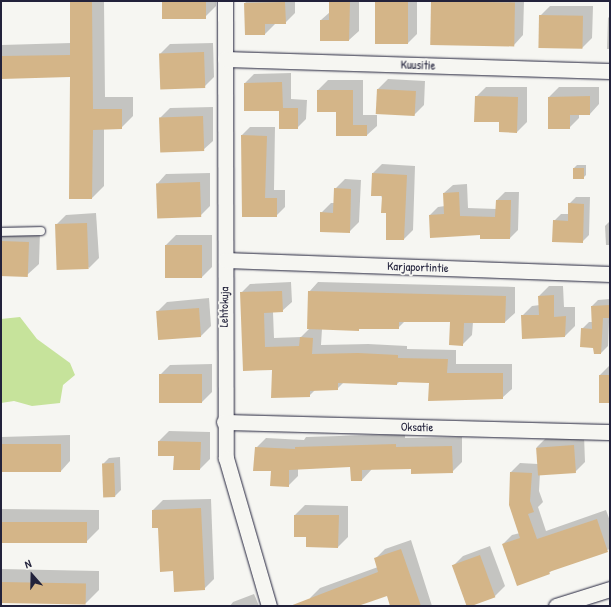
<!DOCTYPE html>
<style>
body{margin:0}
#map{position:relative;width:611px;height:607px;overflow:hidden;background:#f6f6f2;font-family:"Patrick Hand",sans-serif}
div>[style]{position:absolute}
.green>*{inset:0;background:#c6e39b}
.shadow>*{inset:0;background:#0003}
.building>*{inset:0;background:#d4b588;transform-origin:0 0}
.roads{filter:drop-shadow(0 0 1px #22223b) drop-shadow(0 0 1px #22223b)}
.service>*{height:8px;margin:-4px;padding:0 4px;transform-origin:4px;border-radius:4px;background:#f6f6f2}
.minor>*{height:15px;margin:-7.5px;padding:0 7.5px;transform-origin:7.5px;border-radius:7.5px;background:#f6f6f2}
span{translate:-50% -50%;white-space:nowrap;text-align:center;line-height:1.15;-webkit-text-stroke:3.5px #f6f6f2;paint-order:stroke}
.street-label{font-size:12px;color:#22223b}
.frame{position:absolute;inset:0;border:2px solid #22223b;pointer-events:none}
.north{position:absolute;left:12px;top:555px;width:40px;height:40px;-webkit-text-stroke:3px #f6f6f2;paint-order:stroke;rotate:340deg;font-size:11px;font-weight:700;line-height:16px;text-align:center;color:#22223b}
.north::after{content:'';display:block;margin:auto;width:14px;height:18px;background:#22223b;clip-path:polygon(50% 0,100% 100%,50% 72%,0 100%)}
</style>
<div id="map">
<div class="green">
<div style="clip-path:polygon(20px 317px,37px 339px,70px 363px,75px 375px,63px 385px,60px 403px,32px 406px,14px 401px,1px 403px,1px 319px)"></div>
</div>
<div class="shadow">
<div style="clip-path:polygon(71px 1px,104px 1px,105px 97px,133px 97px,133px 116px,121px 128px,104px 128px,104px 186px,92px 198px,71px 76px,1px 78px,1px 45px,71px 43px)"></div>
<div style="clip-path:polygon(163px 1px,216px 1px,216px 6px,206px 16px)"></div>
<div style="clip-path:polygon(247px 1px,295px 1px,295px 13px,285px 23px,275px 24px,265px 34px,245px 3px)"></div>
<div style="clip-path:polygon(330px 1px,359px 1px,359px 31px,349px 40px,321px 20px,330px 12px)"></div>
<div style="clip-path:polygon(376px 1px,417px 1px,417px 34px,407px 44px)"></div>
<div style="clip-path:polygon(524px 1px,523px 35px,514px 45px,432px 2px)"></div>
<div style="clip-path:polygon(550px 6px,593px 6px,592px 38px,582px 48px,540px 16px)"></div>
<div style="clip-path:polygon(610px 16px,610px 49px,607px 49px,608px 18px)"></div>
<div style="clip-path:polygon(213px 43px,214px 77px,204px 87px,160px 54px,170px 44px)"></div>
<div style="clip-path:polygon(291px 73px,291px 99px,307px 100px,306px 119px,297px 128px,280px 110px,245px 83px,254px 74px)"></div>
<div style="clip-path:polygon(388px 79px,425px 81px,424px 105px,414px 115px,377px 113px,377px 126px,367px 135px,337px 136px,337px 111px,318px 90px,328px 80px,363px 80px,363px 115px,377px 115px,378px 89px)"></div>
<div style="clip-path:polygon(486px 87px,527px 87px,527px 122px,517px 132px,500px 121px,476px 97px)"></div>
<div style="clip-path:polygon(559px 87px,599px 87px,599px 104px,590px 114px,579px 114px,579px 118px,569px 128px,549px 97px)"></div>
<div style="clip-path:polygon(213px 107px,213px 141px,203px 150px,160px 118px,170px 108px)"></div>
<div style="clip-path:polygon(250px 127px,275px 127px,274px 190px,285px 190px,285px 207px,276px 216px,243px 216px,242px 135px)"></div>
<div style="clip-path:polygon(382px 164px,415px 166px,413px 230px,404px 239px,387px 212px,373px 173px)"></div>
<div style="clip-path:polygon(577px 165px,586px 165px,586px 175px,583px 178px,574px 168px)"></div>
<div style="clip-path:polygon(210px 173px,210px 206px,200px 216px,157px 184px,166px 174px)"></div>
<div style="clip-path:polygon(345px 179px,361px 180px,359px 222px,349px 232px,321px 213px,331px 203px,335px 203px,335px 189px)"></div>
<div style="clip-path:polygon(467px 184px,468px 208px,497px 209px,497px 200px,505px 192px,519px 192px,518px 230px,510px 238px,481px 234px,430px 215px,438px 207px,445px 206px,444px 193px,453px 185px)"></div>
<div style="clip-path:polygon(576px 197px,590px 197px,589px 235px,582px 242px,554px 221px,561px 214px,569px 214px,569px 204px)"></div>
<div style="clip-path:polygon(96px 213px,99px 258px,89px 268px,56px 225px,66px 215px)"></div>
<div style="clip-path:polygon(610px 221px,610px 245px,606px 245px,605px 226px)"></div>
<div style="clip-path:polygon(1px 230px,40px 231px,39px 264px,27px 275px,1px 275px)"></div>
<div style="clip-path:polygon(176px 235px,212px 235px,212px 267px,202px 277px,166px 277px,166px 245px)"></div>
<div style="clip-path:polygon(291px 282px,292px 302px,282px 311px,273px 312px,274px 338px,301px 337px,310px 328px,309px 292px,318px 282px,515px 287px,515px 313px,505px 322px,473px 322px,472px 335px,463px 344px,452px 321px,405px 321px,398px 328px,322px 329px,321px 345px,368px 344px,407px 346px,407px 349px,456px 350px,456px 364px,512px 364px,512px 389px,502px 398px,430px 382px,400px 381px,397px 384px,344px 382px,337px 389px,316px 389px,309px 396px,273px 369px,241px 293px,250px 284px)"></div>
<div style="clip-path:polygon(549px 286px,563px 286px,564px 307px,575px 307px,575px 326px,565px 336px,522px 316px,532px 306px,540px 305px,539px 296px)"></div>
<div style="clip-path:polygon(209px 298px,211px 326px,201px 336px,159px 339px,157px 312px,167px 302px)"></div>
<div style="clip-path:polygon(610px 299px,608px 346px,601px 353px,582px 329px,589px 322px,593px 322px,592px 306px,598px 300px)"></div>
<div style="clip-path:polygon(212px 364px,212px 392px,202px 402px,160px 402px,160px 375px,170px 365px)"></div>
<div style="clip-path:polygon(610px 365px,610px 403px,600px 375px)"></div>
<div style="clip-path:polygon(169px 431px,210px 432px,210px 459px,200px 469px,175px 455px,159px 441px)"></div>
<div style="clip-path:polygon(405px 434px,405px 438px,462px 437px,462px 462px,452px 472px,412px 468px,372px 469px,362px 480px,351px 466px,298px 469px,298px 476px,288px 486px,256px 448px,266px 438px,304px 440px,306px 437px)"></div>
<div style="clip-path:polygon(70px 435px,70px 461px,61px 471px,1px 471px,1px 437px)"></div>
<div style="clip-path:polygon(584px 435px,585px 462px,575px 472px,540px 473px,539px 491px,543px 502px,538px 507px,546px 531px,606px 510px,610px 521px,610px 549px,553px 569px,549px 573px,503px 544px,512px 535px,520px 533px,511px 472px,520px 463px,538px 464px,537px 447px,547px 437px)"></div>
<div style="clip-path:polygon(120px 457px,121px 490px,115px 496px,103px 464px,109px 458px)"></div>
<div style="clip-path:polygon(211px 499px,214px 579px,204px 589px,174px 570px,153px 510px,163px 500px)"></div>
<div style="clip-path:polygon(305px 505px,348px 506px,348px 537px,338px 547px,307px 536px,295px 515px)"></div>
<div style="clip-path:polygon(1px 509px,99px 510px,99px 529px,86px 542px,1px 542px)"></div>
<div style="clip-path:polygon(411px 540px,432px 606px,391px 606px,387px 594px,356px 606px,313px 606px,310px 598px,320px 588px,378px 567px,375px 559px,385px 549px)"></div>
<div style="clip-path:polygon(490px 546px,505px 586px,495px 596px,467px 606px,453px 566px,463px 556px)"></div>
<div style="clip-path:polygon(1px 569px,99px 571px,99px 590px,86px 603px,1px 602px)"></div>
<div style="clip-path:polygon(254px 594px,259px 606px,230px 606px,233px 602px)"></div>
</div>
<div class="building">
<div style="clip-path:polygon(70px 1px,92px 1px,93px 109px,122px 109px,122px 129px,93px 130px,92px 199px,69px 199px,70px 77px,1px 79px,1px 56px,70px 55px)"></div>
<div style="left:162px;top:1px;width:44px;height:18px"></div>
<div style="clip-path:polygon(329px 1px,350px 1px,349px 41px,320px 41px,320px 20px,329px 20px)"></div>
<div style="left:375px;top:1px;width:33px;height:43px"></div>
<div style="left:431px;top:1px;width:84px;height:44px;rotate:1deg"></div>
<div style="clip-path:polygon(285px 2px,286px 24px,265px 24px,265px 35px,245px 35px,244px 3px)"></div>
<div style="left:539px;top:15px;width:44px;height:33px;rotate:1deg"></div>
<div style="left:204px;top:52px;width:36px;height:45px;rotate:88deg"></div>
<div style="clip-path:polygon(282px 82px,283px 108px,298px 108px,298px 129px,279px 129px,279px 111px,244px 111px,244px 83px)"></div>
<div style="left:377px;top:89px;width:39px;height:25px;rotate:3deg"></div>
<div style="clip-path:polygon(317px 90px,353px 90px,353px 125px,367px 125px,367px 136px,336px 136px,336px 112px,317px 112px)"></div>
<div style="clip-path:polygon(475px 96px,518px 97px,517px 133px,499px 132px,499px 122px,474px 122px)"></div>
<div style="clip-path:polygon(590px 96px,590px 115px,570px 115px,570px 129px,548px 129px,548px 97px)"></div>
<div style="left:203px;top:116px;width:35px;height:44px;rotate:88deg"></div>
<div style="clip-path:polygon(241px 135px,267px 136px,265px 198px,277px 198px,277px 217px,242px 217px)"></div>
<div style="left:573px;top:168px;width:11px;height:11px"></div>
<div style="clip-path:polygon(372px 173px,407px 175px,404px 240px,386px 240px,386px 213px,381px 213px,382px 196px,371px 196px)"></div>
<div style="left:200px;top:182px;width:35px;height:44px;rotate:88deg"></div>
<div style="clip-path:polygon(334px 188px,351px 189px,350px 233px,320px 232px,320px 212px,333px 213px)"></div>
<div style="clip-path:polygon(459px 192px,460px 216px,495px 217px,496px 200px,511px 200px,510px 239px,480px 239px,480px 235px,430px 238px,429px 215px,444px 214px,443px 193px)"></div>
<div style="clip-path:polygon(568px 203px,584px 204px,583px 243px,552px 242px,553px 220px,568px 221px)"></div>
<div style="left:87px;top:223px;width:46px;height:32px;rotate:88deg"></div>
<div style="left:1px;top:241px;width:28px;height:35px;rotate:2deg"></div>
<div style="left:165px;top:245px;width:37px;height:33px"></div>
<div style="clip-path:polygon(282px 291px,283px 312px,264px 313px,265px 347px,299px 346px,300px 337px,313px 338px,312px 354px,358px 353px,398px 355px,398px 358px,448px 359px,447px 373px,503px 373px,503px 399px,428px 401px,429px 383px,397px 382px,397px 385px,338px 383px,338px 390px,310px 391px,310px 397px,271px 398px,272px 370px,243px 371px,240px 292px)"></div>
<div style="clip-path:polygon(308px 291px,506px 296px,505px 323px,464px 323px,463px 346px,449px 345px,450px 322px,399px 322px,399px 329px,359px 329px,359px 331px,307px 329px)"></div>
<div style="clip-path:polygon(554px 295px,554px 317px,566px 316px,565px 337px,522px 339px,521px 315px,539px 315px,538px 296px)"></div>
<div style="clip-path:polygon(610px 305px,610px 318px,603px 318px,601px 354px,594px 354px,593px 348px,580px 347px,581px 328px,592px 329px,591px 306px)"></div>
<div style="left:199px;top:308px;width:29px;height:43px;rotate:86deg"></div>
<div style="left:159px;top:374px;width:43px;height:29px"></div>
<div style="left:599px;top:375px;width:11px;height:28px"></div>
<div style="clip-path:polygon(158px 441px,201px 442px,200px 470px,173px 470px,174px 456px,158px 456px)"></div>
<div style="left:61px;top:444px;width:28px;height:60px;rotate:90deg"></div>
<div style="clip-path:polygon(396px 444px,396px 447px,452px 446px,453px 473px,411px 474px,411px 469px,362px 470px,362px 481px,351px 481px,350px 467px,289px 470px,289px 487px,270px 486px,271px 471px,253px 471px,255px 447px,295px 449px,295px 447px)"></div>
<div style="left:574px;top:445px;width:28px;height:38px;rotate:86deg"></div>
<div style="left:114px;top:463px;width:34px;height:12px;rotate:88deg"></div>
<div style="clip-path:polygon(510px 472px,532px 473px,530px 501px,534px 512px,528px 514px,537px 539px,597px 519px,608px 552px,549px 572px,550px 574px,517px 586px,502px 544px,520px 538px,509px 505px)"></div>
<div style="clip-path:polygon(201px 508px,205px 590px,174px 592px,173px 571px,160px 572px,158px 528px,152px 528px,152px 510px)"></div>
<div style="clip-path:polygon(294px 515px,339px 515px,338px 548px,306px 547px,306px 537px,294px 537px)"></div>
<div style="left:1px;top:522px;width:86px;height:21px"></div>
<div style="clip-path:polygon(401px 549px,421px 606px,390px 606px,387px 596px,358px 606px,290px 606px,378px 572px,374px 558px)"></div>
<div style="left:480px;top:555px;width:45px;height:30px;rotate:70deg"></div>
<div style="left:1px;top:582px;width:85px;height:21px;rotate:1deg"></div>
</div>
<div class="roads">
<div class="service">
<div style="left:1px;top:232px;width:40px;rotate:-1.4deg"></div>
</div>
<div class="minor">
<div style="left:225px;top:1px;width:457px;rotate:89.9deg"></div>
<div style="left:226px;top:458px;width:154px;rotate:73.8deg"></div>
<div style="left:225px;top:59px;width:385px;rotate:1.8deg"></div>
<div style="left:226px;top:260px;width:384px;rotate:2.1deg"></div>
<div style="left:224px;top:422px;width:386px;rotate:1.5deg"></div>
<div style="left:556px;top:606px;width:57px;rotate:-17.5deg"></div>
</div>
</div>
<div class="street-label">
<span style="left:418px;top:65px;rotate:2deg">Kuusitie</span>
<span style="left:418px;top:267px;rotate:2deg">Karjaportintie</span>
<span style="left:224px;top:307px;rotate:-89deg">Lehtokuja</span>
<span style="left:417px;top:427px;rotate:1deg">Oksatie</span>
</div>
<div class="frame"></div>
<div class="north">N</div>
</div>
